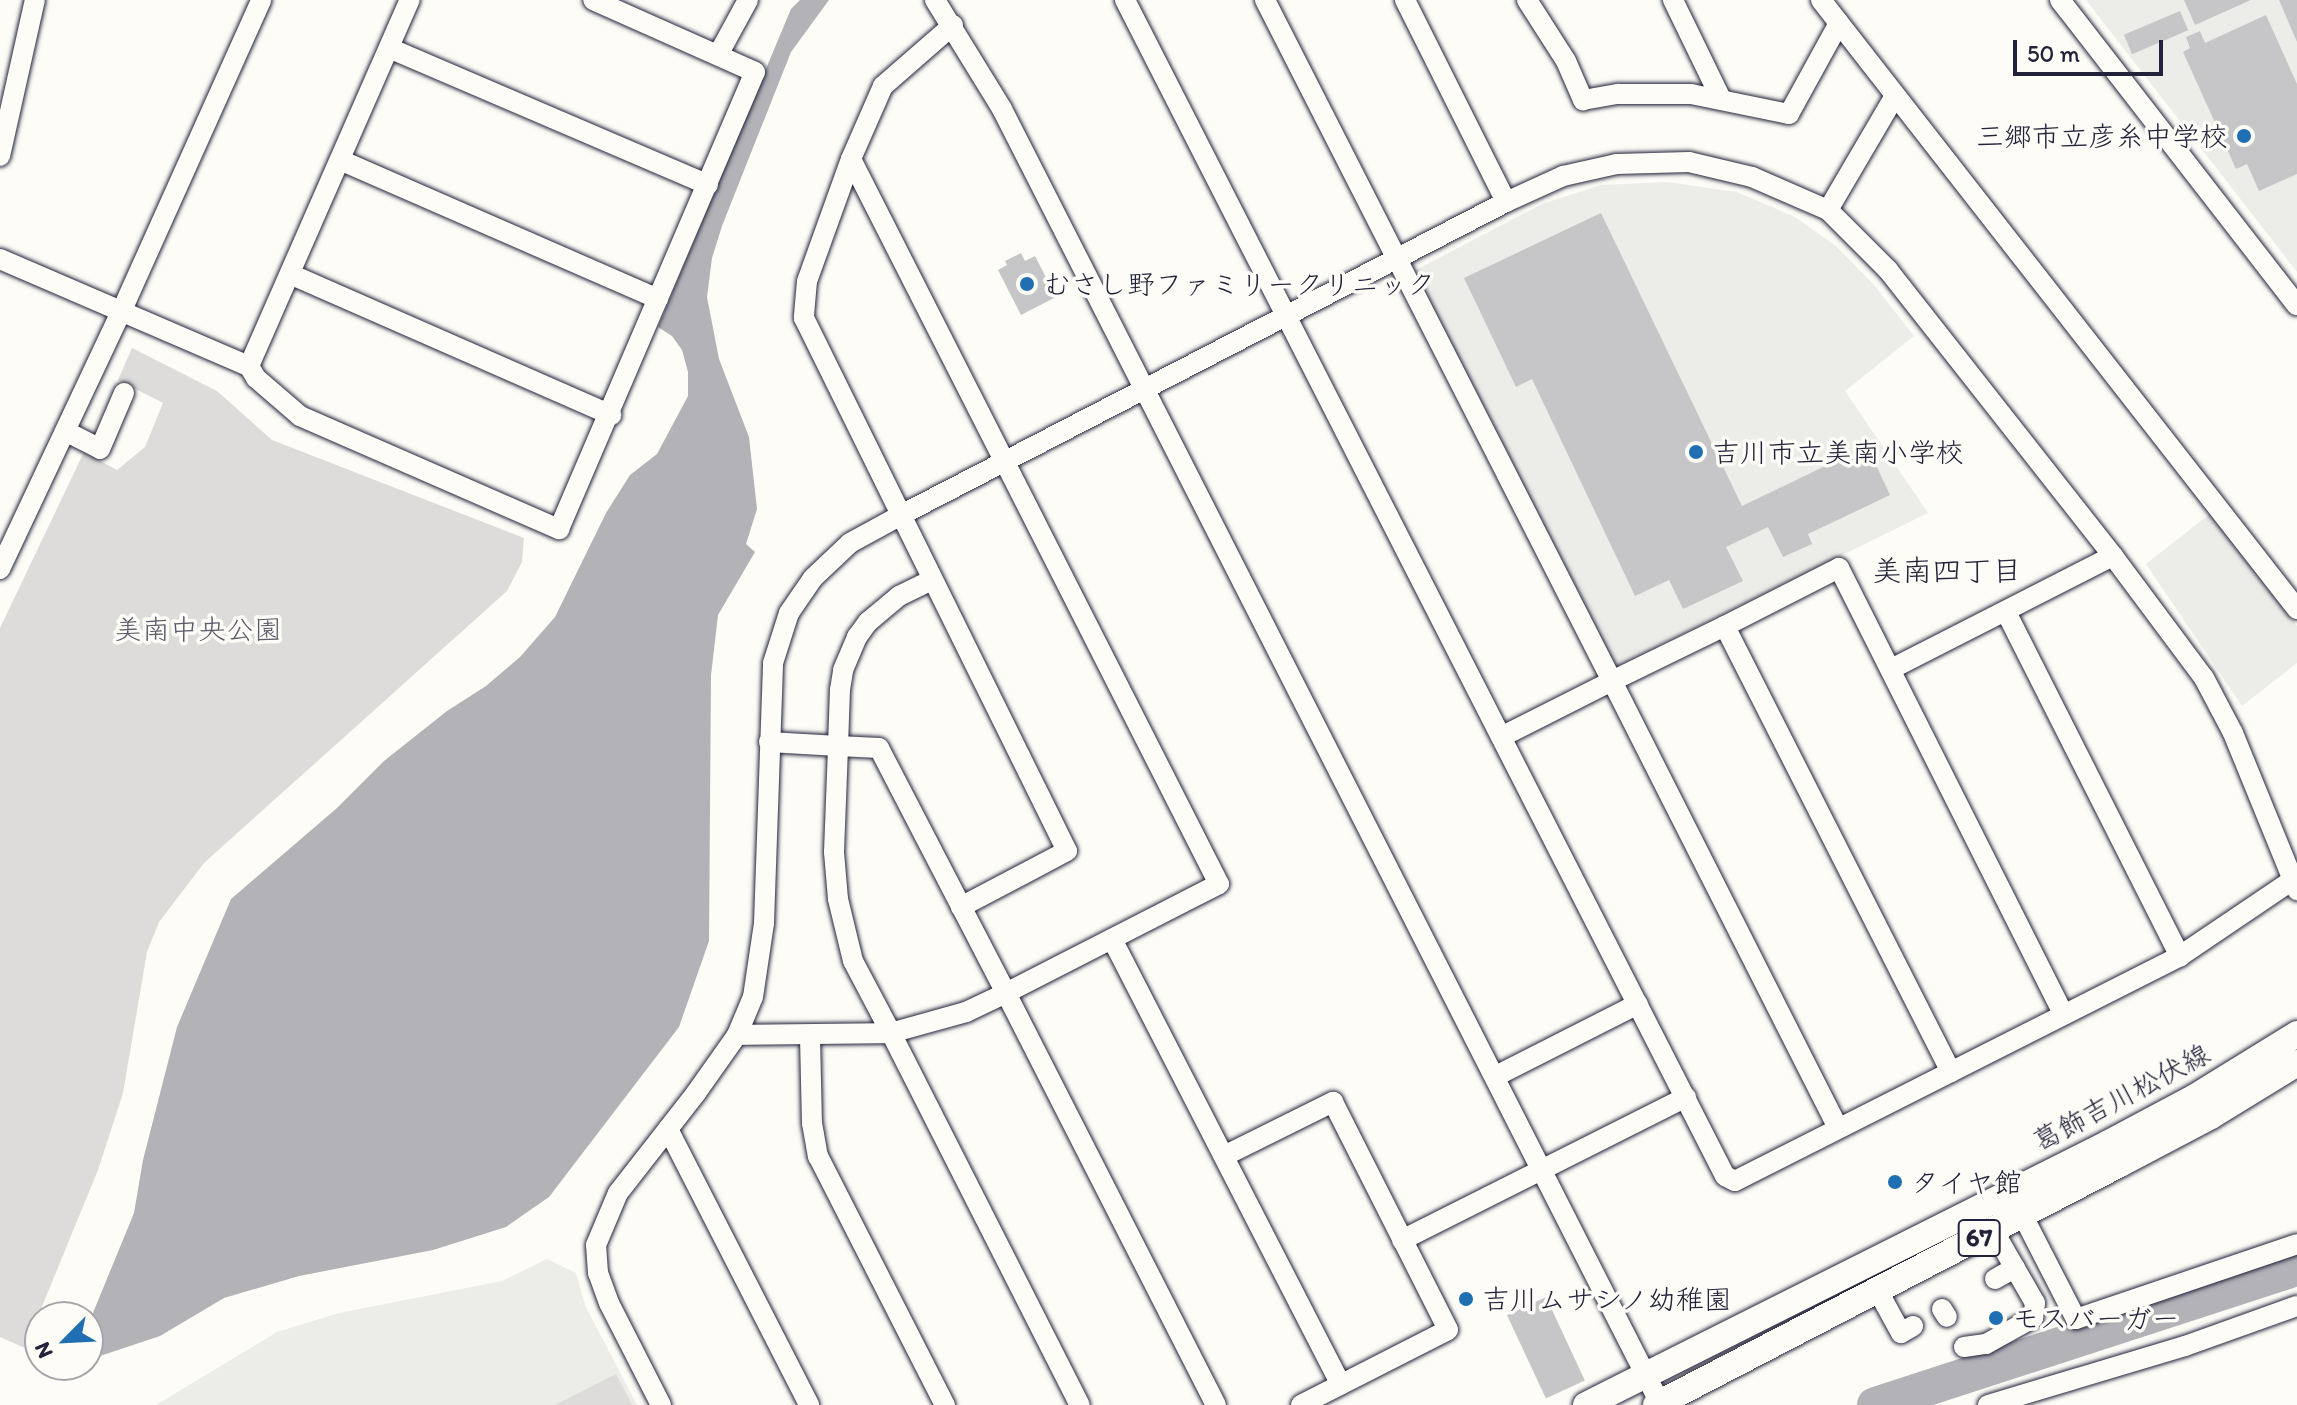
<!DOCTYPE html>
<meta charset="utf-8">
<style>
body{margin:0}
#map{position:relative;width:2297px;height:1405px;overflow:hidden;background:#fdfcf7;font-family:Itim,"Klee One",sans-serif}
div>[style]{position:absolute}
.built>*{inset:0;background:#ecece9}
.green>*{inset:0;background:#dddcdb}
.water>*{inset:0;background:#b2b2b7}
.river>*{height:36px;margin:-18px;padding:0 18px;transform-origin:18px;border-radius:18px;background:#b2b2b7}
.building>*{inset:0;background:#c6c6c8;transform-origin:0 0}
.roads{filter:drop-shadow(0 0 2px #22223b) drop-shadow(0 0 2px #22223b)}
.minor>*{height:20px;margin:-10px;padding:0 10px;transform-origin:10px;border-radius:10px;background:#fdfcf7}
.major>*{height:26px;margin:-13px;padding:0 13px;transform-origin:13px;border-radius:13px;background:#fdfcf7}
.dots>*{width:22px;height:22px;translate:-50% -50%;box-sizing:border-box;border:4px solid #fdfcf7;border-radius:50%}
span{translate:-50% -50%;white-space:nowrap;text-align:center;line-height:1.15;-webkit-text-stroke:7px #fdfcf7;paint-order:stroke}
.shield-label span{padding:2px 6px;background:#fdfcf7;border:2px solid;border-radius:6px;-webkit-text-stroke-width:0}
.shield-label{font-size:26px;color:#22223b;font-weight:700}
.poi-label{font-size:28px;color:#22223b}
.right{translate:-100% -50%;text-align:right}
.left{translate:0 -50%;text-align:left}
.park-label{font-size:28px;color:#5a5a6b}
.street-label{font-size:28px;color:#22223b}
.neighbourhood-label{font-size:30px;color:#22223b}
.north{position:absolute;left:24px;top:1301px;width:80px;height:80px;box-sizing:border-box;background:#fdfcf7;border:2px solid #a5a5ac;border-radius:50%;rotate:246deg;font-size:22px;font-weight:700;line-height:32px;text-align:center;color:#22223b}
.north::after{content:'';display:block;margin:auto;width:28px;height:36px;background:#1f6fb2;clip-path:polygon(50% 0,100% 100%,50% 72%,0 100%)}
.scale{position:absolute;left:2013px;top:40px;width:150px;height:36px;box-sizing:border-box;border:4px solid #22223b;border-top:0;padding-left:10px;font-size:24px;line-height:28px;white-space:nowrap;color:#22223b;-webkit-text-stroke:6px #fdfcf7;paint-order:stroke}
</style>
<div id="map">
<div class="built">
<div style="clip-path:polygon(2086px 0,2297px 0,2297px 272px)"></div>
<div style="clip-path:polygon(1667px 182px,1737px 192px,1795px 217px,1836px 246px,1874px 285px,1914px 336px,1845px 391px,1928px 513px,1615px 667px,1412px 272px,1542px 204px,1601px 185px)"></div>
<div style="clip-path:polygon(2211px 513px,2297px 626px,2297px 663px,2242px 706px,2146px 564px)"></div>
<div style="clip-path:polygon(547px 1259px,576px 1273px,585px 1305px,637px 1405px,156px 1405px,277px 1332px,339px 1313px,502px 1281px)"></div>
</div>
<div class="green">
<div style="clip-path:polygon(132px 348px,217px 391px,272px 440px,524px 538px,522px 562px,507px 591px,204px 863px,159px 922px,147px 952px,123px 1093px,98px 1170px,25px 1348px,0 1337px,0 628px,84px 452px,117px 470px,145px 447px,163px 403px,118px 380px)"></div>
<div style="clip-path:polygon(616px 1374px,632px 1405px,555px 1405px)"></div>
</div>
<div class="water">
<div style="clip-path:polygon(800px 0,829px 0,791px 52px,722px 226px,712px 258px,707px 297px,719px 359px,749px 437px,757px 509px,746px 544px,755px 552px,718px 615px,711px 675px,709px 941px,679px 1027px,549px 1197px,506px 1227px,433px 1250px,299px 1276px,224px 1298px,160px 1336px,88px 1360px,88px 1325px,134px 1213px,143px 1160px,177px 1027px,231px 899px,337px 808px,384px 761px,447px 711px,486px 686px,520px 657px,555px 617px,606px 513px,630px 475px,657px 454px,688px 396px,688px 372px,682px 350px,672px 336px,658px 327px,791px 9px)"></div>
</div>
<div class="river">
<div style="left:1875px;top:1405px;width:444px;rotate:-18deg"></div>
</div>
<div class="building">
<div style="clip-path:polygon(2184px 0,2251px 0,2195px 25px)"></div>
<div style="clip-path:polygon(2279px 0,2297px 0,2297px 42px)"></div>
<div style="left:2180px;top:11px;width:21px;height:61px;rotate:67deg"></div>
<div style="clip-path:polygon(2266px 15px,2297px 84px,2297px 174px,2259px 191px,2247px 164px,2236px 169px,2183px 52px,2190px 48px,2186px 37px,2200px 31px,2205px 43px)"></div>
<div style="clip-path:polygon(1601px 213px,1742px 506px,1867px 446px,1890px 495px,1808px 534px,1812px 544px,1783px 557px,1768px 527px,1726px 547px,1743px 581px,1683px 609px,1669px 580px,1635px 596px,1532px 379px,1516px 387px,1464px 278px)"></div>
<div style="clip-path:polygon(1021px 253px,1025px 261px,1035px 256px,1056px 297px,1021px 315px,998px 270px,1007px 265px,1005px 261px)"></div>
<div style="left:1546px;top:1297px;width:92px;height:43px;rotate:65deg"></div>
</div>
<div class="roads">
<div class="minor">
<div style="left:935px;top:0;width:128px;rotate:58.4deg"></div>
<div style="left:1002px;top:109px;width:1454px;rotate:63.05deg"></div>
<div style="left:1125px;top:0;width:1320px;rotate:62.97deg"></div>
<div style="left:1725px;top:1176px;width:11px;rotate:27deg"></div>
<div style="left:1735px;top:1181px;width:499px;rotate:-26.8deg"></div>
<div style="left:2180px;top:956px;width:141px;rotate:-34deg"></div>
<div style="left:1265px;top:0;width:764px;rotate:63deg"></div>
<div style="left:1612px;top:681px;width:126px;rotate:-26deg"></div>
<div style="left:1405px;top:0;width:226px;rotate:63.4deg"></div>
<div style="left:1527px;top:0;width:72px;rotate:57.4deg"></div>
<div style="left:1566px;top:61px;width:43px;rotate:66.4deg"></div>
<div style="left:1583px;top:100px;width:36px;rotate:-10deg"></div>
<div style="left:1618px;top:94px;width:73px"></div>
<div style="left:1691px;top:94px;width:100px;rotate:11.5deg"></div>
<div style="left:1789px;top:114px;width:104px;rotate:-61.2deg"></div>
<div style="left:1673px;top:0;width:108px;rotate:64.1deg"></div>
<div style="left:1821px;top:0;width:773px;rotate:51.99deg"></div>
<div style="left:2060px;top:0;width:386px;rotate:52.2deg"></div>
<div style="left:953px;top:25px;width:93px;rotate:138.9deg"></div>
<div style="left:883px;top:86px;width:80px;rotate:113.7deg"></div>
<div style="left:851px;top:159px;width:130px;rotate:109.8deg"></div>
<div style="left:807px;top:281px;width:37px;rotate:95deg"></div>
<div style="left:804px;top:318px;width:594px;rotate:63.74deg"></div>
<div style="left:1067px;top:851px;width:120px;rotate:152.2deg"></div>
<div style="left:389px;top:48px;width:347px;rotate:23.2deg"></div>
<div style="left:718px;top:55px;width:63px;rotate:-61.4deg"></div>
<div style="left:0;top:156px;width:160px;rotate:-77.4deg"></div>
<div style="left:851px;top:159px;width:813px;rotate:63.09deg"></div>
<div style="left:1219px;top:884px;width:239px;rotate:152.9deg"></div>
<div style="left:1006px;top:993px;width:462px;rotate:63deg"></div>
<div style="left:340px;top:160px;width:347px;rotate:23.6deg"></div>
<div style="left:1828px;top:210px;width:132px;rotate:-59.6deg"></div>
<div style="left:0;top:259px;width:271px;rotate:23.3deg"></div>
<div style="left:249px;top:366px;width:14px;rotate:60deg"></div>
<div style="left:256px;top:378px;width:58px;rotate:40.8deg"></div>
<div style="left:300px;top:416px;width:283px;rotate:23.6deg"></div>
<div style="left:559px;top:529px;width:497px;rotate:-66.8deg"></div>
<div style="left:755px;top:72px;width:177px;rotate:-156deg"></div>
<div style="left:290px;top:274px;width:351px;rotate:23.7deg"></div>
<div style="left:249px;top:366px;width:400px;rotate:-66.3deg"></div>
<div style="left:65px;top:431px;width:39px;rotate:27deg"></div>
<div style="left:100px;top:449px;width:61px;rotate:-66.8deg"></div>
<div style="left:0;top:569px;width:286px;rotate:-64.8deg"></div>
<div style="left:122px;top:310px;width:340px;rotate:-65.8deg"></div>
<div style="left:2006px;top:612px;width:386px;rotate:63.2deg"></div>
<div style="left:1891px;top:669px;width:249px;rotate:-27deg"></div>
<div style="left:1501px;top:737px;width:124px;rotate:-26.8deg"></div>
<div style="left:1612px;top:681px;width:501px;rotate:63.18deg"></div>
<div style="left:769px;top:742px;width:69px;rotate:3.3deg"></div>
<div style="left:838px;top:746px;width:41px;rotate:2.8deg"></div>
<div style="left:879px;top:748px;width:276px;rotate:62.6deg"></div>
<div style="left:1006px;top:993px;width:44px;rotate:154.6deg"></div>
<div style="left:966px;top:1012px;width:78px;rotate:164.4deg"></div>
<div style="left:891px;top:1033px;width:81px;rotate:-117.8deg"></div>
<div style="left:853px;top:961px;width:64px;rotate:-103.6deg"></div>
<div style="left:838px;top:899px;width:47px;rotate:-94.9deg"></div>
<div style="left:834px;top:852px;width:106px;rotate:-87.8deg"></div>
<div style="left:838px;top:746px;width:56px;rotate:-88deg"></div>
<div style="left:840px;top:690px;width:20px;rotate:-81deg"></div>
<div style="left:843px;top:670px;width:36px;rotate:-67deg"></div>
<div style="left:857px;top:637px;width:19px;rotate:-54deg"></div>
<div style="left:868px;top:622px;width:40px;rotate:-40deg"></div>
<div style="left:899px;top:596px;width:37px;rotate:-26deg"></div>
<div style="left:1112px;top:939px;width:501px;rotate:62.82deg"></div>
<div style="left:737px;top:1035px;width:154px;rotate:-0.7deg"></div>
<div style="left:891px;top:1033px;width:417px;rotate:63.1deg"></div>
<div style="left:810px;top:1037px;width:86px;rotate:88.7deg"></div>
<div style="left:812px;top:1123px;width:34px;rotate:80deg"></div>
<div style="left:818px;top:1156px;width:280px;rotate:63deg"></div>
<div style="left:1951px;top:1072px;width:500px;rotate:-116.9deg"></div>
<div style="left:1725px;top:626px;width:128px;rotate:-27deg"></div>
<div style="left:1839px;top:568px;width:499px;rotate:63.3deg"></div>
<div style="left:1496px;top:1076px;width:159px;rotate:-26.9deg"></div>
<div style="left:668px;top:1129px;width:310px;rotate:62.9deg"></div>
<div style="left:1224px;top:1156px;width:122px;rotate:-26.4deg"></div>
<div style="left:1333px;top:1102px;width:255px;rotate:63.2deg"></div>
<div style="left:1448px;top:1330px;width:165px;rotate:153deg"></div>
<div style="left:2022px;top:1214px;width:118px;rotate:62.8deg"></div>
<div style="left:2076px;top:1319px;width:233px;rotate:-18.7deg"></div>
<div style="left:1402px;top:1240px;width:318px;rotate:-26.7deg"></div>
<div style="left:1995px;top:1279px;width:23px;rotate:-29deg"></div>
<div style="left:1878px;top:1291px;width:48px;rotate:61.3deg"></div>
<div style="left:1901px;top:1333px;width:14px;rotate:-30deg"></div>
<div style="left:1942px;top:1309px;width:9px;rotate:58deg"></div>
<div style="left:1964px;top:1347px;width:22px;rotate:-8deg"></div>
<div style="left:1986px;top:1344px;width:54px;rotate:-29deg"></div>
<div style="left:2033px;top:1318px;width:15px;rotate:-82deg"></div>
<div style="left:2035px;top:1303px;width:84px;rotate:-119.9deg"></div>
<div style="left:661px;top:1405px;width:114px;rotate:-117deg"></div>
<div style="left:609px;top:1303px;width:32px;rotate:-110deg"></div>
<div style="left:598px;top:1273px;width:28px;rotate:-94deg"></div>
<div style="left:596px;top:1245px;width:56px;rotate:-67.1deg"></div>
<div style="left:618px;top:1193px;width:127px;rotate:-52deg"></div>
<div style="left:696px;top:1093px;width:71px;rotate:-54.7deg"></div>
<div style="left:737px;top:1035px;width:41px;rotate:-67.2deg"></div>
<div style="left:753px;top:997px;width:75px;rotate:-81.5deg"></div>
<div style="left:764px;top:923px;width:260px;rotate:-88deg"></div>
<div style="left:773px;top:663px;width:52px;rotate:-72.3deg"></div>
<div style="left:789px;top:613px;width:42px;rotate:-55.6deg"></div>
<div style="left:813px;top:578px;width:51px;rotate:-43.4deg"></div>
<div style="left:850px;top:543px;width:60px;rotate:-28.7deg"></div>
<div style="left:903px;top:514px;width:679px;rotate:-27.36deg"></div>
<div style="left:1506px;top:202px;width:63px;rotate:-24.5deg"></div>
<div style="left:1563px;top:176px;width:55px;rotate:-12.5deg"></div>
<div style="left:1617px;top:164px;width:72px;rotate:-1.6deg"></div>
<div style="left:1689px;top:162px;width:65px;rotate:13.4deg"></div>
<div style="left:1752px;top:177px;width:83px;rotate:23.5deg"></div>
<div style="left:1828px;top:210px;width:85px;rotate:45deg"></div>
<div style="left:1888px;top:270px;width:364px;rotate:51.8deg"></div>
<div style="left:2113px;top:556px;width:152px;rotate:53.3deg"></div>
<div style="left:2204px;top:678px;width:62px;rotate:62.2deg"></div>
<div style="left:2233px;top:733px;width:170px;rotate:67.8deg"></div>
<div style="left:1988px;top:1405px;width:206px;rotate:-16.7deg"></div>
<div style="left:2185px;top:1346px;width:119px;rotate:-19.7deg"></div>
</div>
<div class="major">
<div style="left:1586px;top:1405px;width:583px;rotate:-26.61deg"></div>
<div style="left:2107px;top:1144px;width:100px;rotate:-28.1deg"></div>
<div style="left:2195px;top:1097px;width:120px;rotate:-31.7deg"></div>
<div style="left:1656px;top:1405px;width:523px;rotate:-27.45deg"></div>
<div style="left:2120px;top:1164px;width:103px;rotate:-27.8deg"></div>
<div style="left:2211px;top:1116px;width:101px;rotate:-31.6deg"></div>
</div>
</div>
<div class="dots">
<div style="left:2244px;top:136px;background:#1f6fb2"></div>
<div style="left:1027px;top:284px;background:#1f6fb2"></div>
<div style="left:1696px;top:452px;background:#1f6fb2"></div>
<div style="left:1895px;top:1182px;background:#1f6fb2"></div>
<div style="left:1466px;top:1299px;background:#1f6fb2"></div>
<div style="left:1996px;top:1318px;background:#1f6fb2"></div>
</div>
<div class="shield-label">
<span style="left:1979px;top:1238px">67</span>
</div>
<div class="poi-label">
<span class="right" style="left:2228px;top:136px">三郷市立彦糸中学校</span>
<span class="left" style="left:1043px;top:284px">むさし野ファミリークリニック</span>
<span class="left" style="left:1712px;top:452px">吉川市立美南小学校</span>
<span class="left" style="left:1911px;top:1182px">タイヤ館</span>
<span class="left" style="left:1482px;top:1299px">吉川ムサシノ幼稚園</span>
<span class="left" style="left:2012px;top:1318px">モスバーガー</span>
</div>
<div class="park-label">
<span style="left:198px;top:629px">美南中央公園</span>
</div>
<div class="street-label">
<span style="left:2121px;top:1097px;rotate:-28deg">葛飾吉川松伏線</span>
</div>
<div class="neighbourhood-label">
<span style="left:1947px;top:571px">美南四丁目</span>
</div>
<div class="north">N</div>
<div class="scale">50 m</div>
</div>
